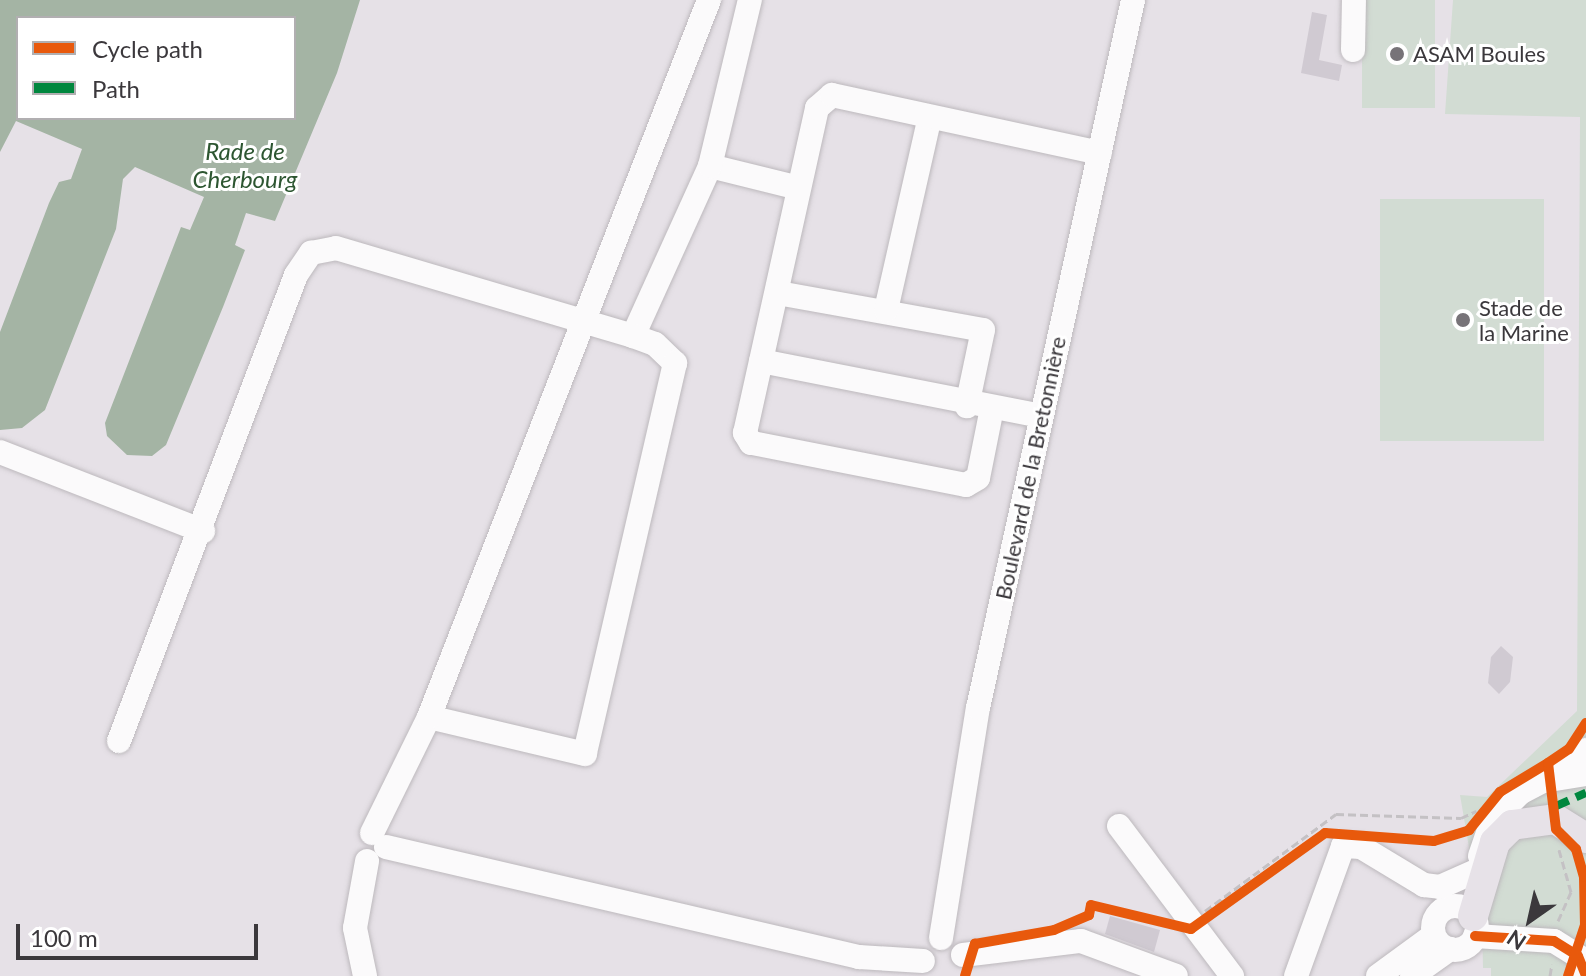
<!DOCTYPE html>
<meta charset="utf-8">
<style>
body{margin:0}
#map{position:relative;width:1586px;height:976px;overflow:hidden;background:#e6e1e7;font-family:Lato,sans-serif}
div>[style]{position:absolute}
.green>*{inset:0;background:#d2dcd3;transform-origin:0 0}
.water>*{inset:0;background:#a4b4a4}
.building>*{inset:0;background:#d0cad2}
.path>*{height:3px;margin-top:-1.5px;transform-origin:0;background:repeating-linear-gradient(90deg,#c4c1c4 0 8px,transparent 0 12px)}
.roads{filter:drop-shadow(0 0 2px #bdb9bd) drop-shadow(0 0 2px #bdb9bd)}
.minor>*{height:24px;margin:-12px;padding:0 12px;transform-origin:12px;border-radius:12px;background:#fbfafb}
.minor>.ring{margin:-12px;padding:0;box-sizing:content-box;background:none;border:24px solid #fbfafb;border-radius:50%}
.major>*{height:30px;margin:-15px;padding:0 15px;transform-origin:15px;border-radius:15px;background:#e7e2e8}
.quiet>*{height:8px;margin-top:-4px;transform-origin:0;background:repeating-linear-gradient(90deg,#00873e 0 16px,transparent 0 24px)}
.cycleway>*{height:10px;margin:-5px;padding:0 5px;transform-origin:5px;border-radius:5px;background:#e8590c}
.dots>*{width:22px;height:22px;translate:-50% -50%;box-sizing:border-box;border:4px solid #fff;border-radius:50%}
span{translate:-50% -50%;white-space:nowrap;text-align:center;line-height:1.15;-webkit-text-stroke:6px #fff;paint-order:stroke}
.poi-label{font-size:22px;color:#3b383c}
.left{translate:0 -50%;text-align:left}
.street-label{font-size:22px;color:#3b383c}
.water-label{font-size:24px;color:#2d5631;font-style:italic}
.legend{position:absolute;left:16px;top:16px;width:280px;height:104px;box-sizing:border-box;background:#fff;border:2px solid #b1afb1;margin:0;padding:10px 14px;list-style:none;font-size:24px;color:#3b383c}
.legend li{display:flex;align-items:center;gap:16px;height:40px}
.legend b{width:40px;border:2px solid #b1afb1}
.north{position:absolute;left:1490px;top:880px;width:80px;height:80px;-webkit-text-stroke:6px #fff;paint-order:stroke;rotate:214deg;font-size:22px;font-weight:700;line-height:32px;text-align:center;color:#3b383c}
.north::after{content:'';display:block;margin:auto;width:28px;height:36px;background:#3b383c;clip-path:polygon(50% 0,100% 100%,50% 72%,0 100%)}
.scale{position:absolute;left:16px;top:924px;width:242px;height:36px;box-sizing:border-box;border:4px solid #3b383c;border-top:0;padding-left:10px;font-size:24px;line-height:28px;white-space:nowrap;color:#3b383c;-webkit-text-stroke:6px #fff;paint-order:stroke}
</style>
<div id="map">
<div class="green">
<div style="left:1362px;top:0;width:73px;height:108px"></div>
<div style="clip-path:polygon(1453px 0,1586px 0,1586px 976px,1491px 976px,1491px 968px,1483px 968px,1482px 923px,1460px 795px,1487px 797px,1577px 711px,1580px 117px,1445px 114px)"></div>
<div style="left:1380px;top:199px;width:164px;height:242px"></div>
</div>
<div class="water">
<div style="clip-path:polygon(evenodd,0 0,360px 0,337px 73px,275px 221px,246px 213px,235px 245px,245px 250px,223px 307px,166px 445px,152px 456px,127px 455px,107px 436px,105px 423px,181px 227px,190px 230px,204px 197px,135px 167px,123px 179px,116px 229px,45px 410px,22px 428px,0 430px,0 332px,49px 203px,59px 182px,71px 179px,82px 149px,16px 121px,0 152px,0 0,18px 18px,294px 18px,294px 118px,18px 118px,18px 18px)"></div>
</div>
<div class="building">
<div style="clip-path:polygon(1312px 12px,1327px 15px,1319px 60px,1342px 65px,1339px 81px,1301px 73px)"></div>
<div style="clip-path:polygon(1501px 646px,1513px 657px,1510px 682px,1499px 694px,1488px 683px,1491px 657px)"></div>
<div style="clip-path:polygon(1110px 916px,1160px 930px,1154px 952px,1105px 934px)"></div>
</div>
<div class="path">
<div style="left:1091px;top:905px;width:77px;rotate:12deg"></div>
<div style="left:1205px;top:911px;width:163px;rotate:-36.5deg"></div>
<div style="left:1336px;top:814px;width:125px;rotate:1.8deg"></div>
<div style="left:1461px;top:818px;width:17px;rotate:-25deg"></div>
<div style="left:1558px;top:921px;width:32px;rotate:-66deg"></div>
<div style="left:1571px;top:892px;width:44px;rotate:-105.9deg"></div>
<div style="left:1550px;top:976px;width:12px;rotate:-81deg"></div>
</div>
<div class="roads">
<div class="minor">
<div style="left:1353px;top:50px;width:50px;rotate:-88.9deg"></div>
<div style="left:710px;top:166px;width:88px;rotate:13.9deg"></div>
<div style="left:778px;top:293px;width:208px;rotate:10.2deg"></div>
<div style="left:983px;top:330px;width:78px;rotate:101.9deg"></div>
<div style="left:886px;top:310px;width:195px;rotate:-77.2deg"></div>
<div style="left:633px;top:336px;width:187px;rotate:-65.6deg"></div>
<div style="left:710px;top:166px;width:171px;rotate:-76.5deg"></div>
<div style="left:761px;top:361px;width:285px;rotate:11.1deg"></div>
<div style="left:992px;top:408px;width:71px;rotate:101.3deg"></div>
<div style="left:978px;top:478px;width:14px;rotate:150deg"></div>
<div style="left:966px;top:485px;width:219px;rotate:-168.9deg"></div>
<div style="left:751px;top:443px;width:12px;rotate:-121deg"></div>
<div style="left:745px;top:433px;width:333px;rotate:-77.5deg"></div>
<div style="left:817px;top:108px;width:20px;rotate:-41deg"></div>
<div style="left:832px;top:95px;width:274px;rotate:12.2deg"></div>
<div style="left:0;top:452px;width:218px;rotate:21.3deg"></div>
<div style="left:119px;top:741px;width:498px;rotate:-69.2deg"></div>
<div style="left:296px;top:275px;width:27px;rotate:-56deg"></div>
<div style="left:311px;top:253px;width:25px;rotate:-11deg"></div>
<div style="left:336px;top:248px;width:310px;rotate:16.5deg"></div>
<div style="left:633px;top:336px;width:23px;rotate:20deg"></div>
<div style="left:655px;top:344px;width:28px;rotate:44deg"></div>
<div style="left:675px;top:363px;width:401px;rotate:103deg"></div>
<div style="left:585px;top:754px;width:160px;rotate:-166.7deg"></div>
<div style="left:1555px;top:778px;width:42px;rotate:-42.1deg"></div>
<div style="left:1119px;top:826px;width:188px;rotate:53deg"></div>
<div style="left:372px;top:833px;width:129px;rotate:-63.8deg"></div>
<div style="left:429px;top:717px;width:770px;rotate:-68.67deg"></div>
<div style="left:386px;top:847px;width:486px;rotate:13.1deg"></div>
<div style="left:859px;top:957px;width:64px;rotate:3.6deg"></div>
<div style="left:1480px;top:856px;width:37px;rotate:-71deg"></div>
<div style="left:1492px;top:821px;width:40px;rotate:-45deg"></div>
<div style="left:1520px;top:793px;width:26px;rotate:-28deg"></div>
<div style="left:1543px;top:781px;width:44px;rotate:-9.2deg"></div>
<div class="ring" style="left:1433px;top:906px;width:20px;height:20px"></div>
<div style="left:1475px;top:936px;width:79px;rotate:3.6deg"></div>
<div style="left:1554px;top:941px;width:28px;rotate:32deg"></div>
<div style="left:1578px;top:956px;width:22px;rotate:68deg"></div>
<div style="left:941px;top:938px;width:233px;rotate:-80.9deg"></div>
<div style="left:978px;top:708px;width:725px;rotate:-77.65deg"></div>
<div style="left:963px;top:955px;width:119px;rotate:-6.8deg"></div>
<div style="left:1081px;top:941px;width:101px;rotate:20.2deg"></div>
<div style="left:365px;top:976px;width:49px;rotate:-101.8deg"></div>
<div style="left:355px;top:928px;width:68px;rotate:-79.8deg"></div>
<div style="left:1296px;top:976px;width:138px;rotate:-70.1deg"></div>
<div style="left:1343px;top:846px;width:18px;rotate:3deg"></div>
<div style="left:1361px;top:847px;width:74px;rotate:31.1deg"></div>
<div style="left:1424px;top:885px;width:16px;rotate:7deg"></div>
<div style="left:1440px;top:887px;width:37px;rotate:-24deg"></div>
<div style="left:1378px;top:976px;width:69px;rotate:-36.2deg"></div>
<div style="left:1412px;top:976px;width:47px;rotate:-35.4deg"></div>
</div>
<div class="major">
<div style="left:1473px;top:916px;width:77px;rotate:-73.4deg"></div>
<div style="left:1495px;top:842px;width:24px;rotate:-45deg"></div>
<div style="left:1512px;top:825px;width:43px;rotate:-7.9deg"></div>
<div style="left:1555px;top:819px;width:36px;rotate:32deg"></div>
</div>
</div>
<div class="quiet">
<div style="left:1554px;top:807px;width:35px;rotate:-24deg"></div>
</div>
<div class="cycleway">
<div style="left:1475px;top:936px;width:79px;rotate:3.6deg"></div>
<div style="left:1554px;top:941px;width:28px;rotate:32deg"></div>
<div style="left:1578px;top:956px;width:22px;rotate:68deg"></div>
<div style="left:965px;top:976px;width:34px;rotate:-73deg"></div>
<div style="left:975px;top:944px;width:80px;rotate:-10deg"></div>
<div style="left:1054px;top:930px;width:38px;rotate:-23deg"></div>
<div style="left:1089px;top:915px;width:10px;rotate:-79deg"></div>
<div style="left:1091px;top:905px;width:103px;rotate:13.5deg"></div>
<div style="left:1191px;top:929px;width:165px;rotate:-35.6deg"></div>
<div style="left:1325px;top:833px;width:109px;rotate:4.2deg"></div>
<div style="left:1434px;top:841px;width:37px;rotate:-17deg"></div>
<div style="left:1469px;top:830px;width:49px;rotate:-50.8deg"></div>
<div style="left:1500px;top:792px;width:56px;rotate:-31.1deg"></div>
<div style="left:1568px;top:976px;width:54px;rotate:-71.6deg"></div>
<div style="left:1585px;top:925px;width:48px;rotate:-91.2deg"></div>
<div style="left:1584px;top:877px;width:29px;rotate:-106deg"></div>
<div style="left:1576px;top:849px;width:28px;rotate:-135deg"></div>
<div style="left:1556px;top:829px;width:66px;rotate:-96.9deg"></div>
<div style="left:1548px;top:763px;width:25px;rotate:-34deg"></div>
<div style="left:1569px;top:749px;width:31px;rotate:-57deg"></div>
</div>
<div class="dots">
<div style="left:1397px;top:54px;background:#777378"></div>
<div style="left:1463px;top:320px;background:#777378"></div>
</div>
<div class="poi-label">
<span class="left" style="left:1413px;top:54px">ASAM Boules</span>
<span class="left" style="left:1479px;top:320px">Stade de<br>la Marine</span>
</div>
<div class="street-label">
<span style="left:1030px;top:468px;rotate:-78deg">Boulevard de la Bretonnière</span>
</div>
<div class="water-label">
<span style="left:245px;top:165px">Rade de<br>Cherbourg</span>
</div>
<ul class="legend">
<li><b style="height:10px;background:#e8590c"></b>Cycle path</li>
<li><b style="height:10px;background:#00873e"></b>Path</li>
</ul>
<div class="north">N</div>
<div class="scale">100 m</div>
</div>
